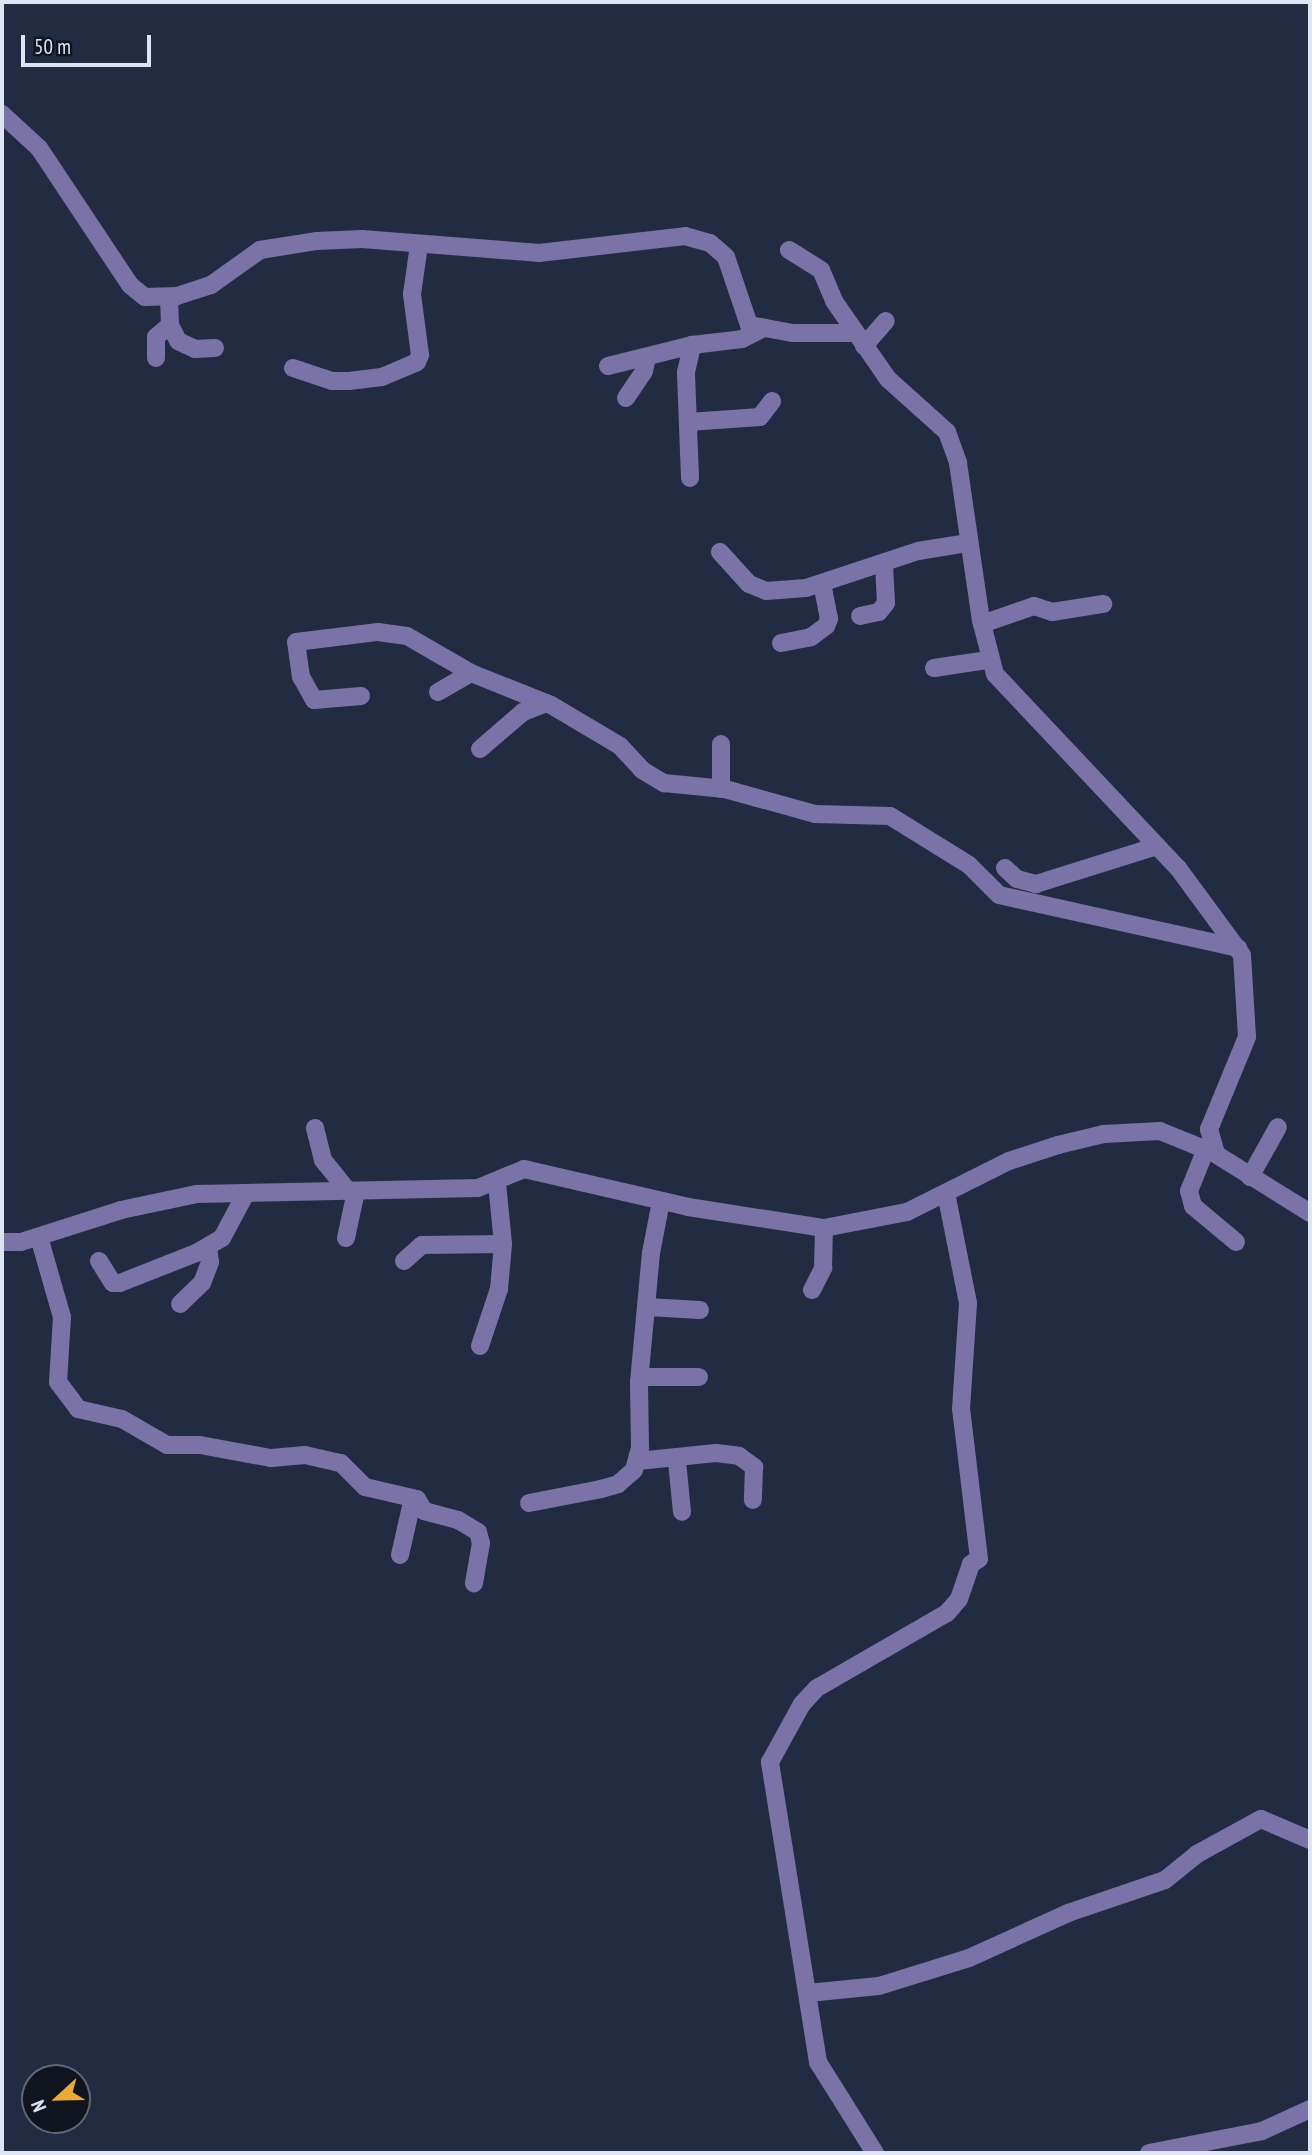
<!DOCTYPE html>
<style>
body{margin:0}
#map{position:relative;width:1312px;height:2155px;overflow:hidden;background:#232b43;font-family:"PT Sans Narrow",sans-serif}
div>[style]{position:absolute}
.minor>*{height:18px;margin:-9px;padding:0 9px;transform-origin:9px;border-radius:9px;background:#7b73a7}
span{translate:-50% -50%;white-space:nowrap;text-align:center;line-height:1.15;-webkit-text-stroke:7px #10141f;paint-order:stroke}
.frame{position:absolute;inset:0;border:4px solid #dfe4f4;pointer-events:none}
.north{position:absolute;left:21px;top:2064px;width:70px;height:70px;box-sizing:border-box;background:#10141f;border:2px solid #636774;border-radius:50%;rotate:248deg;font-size:19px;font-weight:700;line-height:28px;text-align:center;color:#dfe4f4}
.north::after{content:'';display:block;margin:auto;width:24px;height:32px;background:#eaaa39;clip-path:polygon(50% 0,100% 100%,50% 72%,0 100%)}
.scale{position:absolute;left:21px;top:35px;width:130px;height:32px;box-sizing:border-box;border:4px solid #dfe4f4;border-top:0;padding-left:9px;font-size:21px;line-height:24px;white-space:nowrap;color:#dfe4f4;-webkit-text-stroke:5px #10141f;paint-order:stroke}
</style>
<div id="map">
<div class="minor">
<div style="left:2px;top:114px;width:50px;rotate:42.6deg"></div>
<div style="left:39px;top:148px;width:164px;rotate:56.4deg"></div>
<div style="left:130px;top:285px;width:19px;rotate:39deg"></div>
<div style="left:145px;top:297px;width:32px;rotate:-2deg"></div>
<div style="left:177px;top:296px;width:36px;rotate:-18deg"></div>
<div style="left:211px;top:285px;width:60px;rotate:-35.5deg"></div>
<div style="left:260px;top:250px;width:58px;rotate:-9deg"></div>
<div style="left:317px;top:241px;width:45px;rotate:-2.5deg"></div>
<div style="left:362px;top:239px;width:178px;rotate:4.5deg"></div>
<div style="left:539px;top:253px;width:147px;rotate:-6.6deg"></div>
<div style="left:685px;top:236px;width:26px;rotate:16deg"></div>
<div style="left:710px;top:243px;width:21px;rotate:41deg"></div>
<div style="left:726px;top:257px;width:72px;rotate:71.3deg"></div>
<div style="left:749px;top:325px;width:45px;rotate:10.3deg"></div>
<div style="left:793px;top:333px;width:62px"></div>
<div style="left:789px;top:250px;width:38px;rotate:32deg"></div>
<div style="left:821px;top:270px;width:34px;rotate:67deg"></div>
<div style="left:834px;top:301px;width:95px;rotate:55.3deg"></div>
<div style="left:888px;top:379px;width:79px;rotate:41.9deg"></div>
<div style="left:947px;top:432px;width:33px;rotate:70deg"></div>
<div style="left:958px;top:463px;width:159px;rotate:81.7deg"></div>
<div style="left:981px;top:620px;width:56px;rotate:75.5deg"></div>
<div style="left:995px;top:674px;width:267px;rotate:46.7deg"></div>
<div style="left:1178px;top:868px;width:108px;rotate:53.7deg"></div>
<div style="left:1242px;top:955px;width:82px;rotate:86.5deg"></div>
<div style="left:1247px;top:1037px;width:100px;rotate:112.4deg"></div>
<div style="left:1209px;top:1129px;width:26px;rotate:74deg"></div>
<div style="left:169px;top:297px;width:28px;rotate:88deg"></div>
<div style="left:170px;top:325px;width:18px;rotate:63deg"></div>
<div style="left:178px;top:341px;width:19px;rotate:25deg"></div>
<div style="left:195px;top:349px;width:20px;rotate:-3deg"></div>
<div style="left:864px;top:346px;width:33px;rotate:-49deg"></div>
<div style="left:156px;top:358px;width:21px;rotate:-90deg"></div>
<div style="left:156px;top:337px;width:18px;rotate:-41deg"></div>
<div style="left:608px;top:366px;width:87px;rotate:-14deg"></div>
<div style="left:692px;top:345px;width:50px;rotate:-6.8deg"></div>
<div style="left:742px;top:339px;width:25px;rotate:-27deg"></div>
<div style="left:293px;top:368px;width:41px;rotate:18.4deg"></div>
<div style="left:332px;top:381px;width:17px"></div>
<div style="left:349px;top:381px;width:33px;rotate:-7deg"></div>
<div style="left:382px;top:377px;width:38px;rotate:-23deg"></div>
<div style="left:417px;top:362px;width:8px;rotate:-67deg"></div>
<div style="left:420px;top:355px;width:62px;rotate:-97.5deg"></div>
<div style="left:412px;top:294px;width:49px;rotate:-81.9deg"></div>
<div style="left:626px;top:398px;width:32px;rotate:-56deg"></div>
<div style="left:644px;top:371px;width:14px;rotate:-78deg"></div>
<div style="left:689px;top:422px;width:71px;rotate:-4deg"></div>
<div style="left:760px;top:417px;width:20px;rotate:-53deg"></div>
<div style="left:690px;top:478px;width:106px;rotate:-92.2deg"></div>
<div style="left:686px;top:372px;width:28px;rotate:-77deg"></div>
<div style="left:720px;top:552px;width:43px;rotate:47.8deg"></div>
<div style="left:749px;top:584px;width:18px;rotate:22deg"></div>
<div style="left:766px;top:591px;width:40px;rotate:-4.3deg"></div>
<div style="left:806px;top:588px;width:118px;rotate:-18.3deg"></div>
<div style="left:918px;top:551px;width:51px;rotate:-9.1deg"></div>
<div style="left:860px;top:616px;width:19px;rotate:-12deg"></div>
<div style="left:879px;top:612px;width:11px;rotate:-52deg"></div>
<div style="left:886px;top:603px;width:39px;rotate:-93deg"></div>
<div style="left:982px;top:624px;width:55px;rotate:-19.1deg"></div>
<div style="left:1034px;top:606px;width:19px;rotate:18deg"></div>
<div style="left:1052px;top:612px;width:52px;rotate:-8.9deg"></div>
<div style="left:781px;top:643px;width:31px;rotate:-11deg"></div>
<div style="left:811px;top:637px;width:19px;rotate:-36deg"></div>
<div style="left:826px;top:626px;width:8px;rotate:-67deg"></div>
<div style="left:829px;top:619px;width:36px;rotate:-101deg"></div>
<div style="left:934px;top:668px;width:55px;rotate:-8.4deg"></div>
<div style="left:438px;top:692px;width:38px;rotate:-30deg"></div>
<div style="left:361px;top:696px;width:47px;rotate:175.1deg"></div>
<div style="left:314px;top:700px;width:26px;rotate:-119deg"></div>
<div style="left:301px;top:677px;width:35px;rotate:-98deg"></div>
<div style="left:296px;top:642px;width:83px;rotate:-7deg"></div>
<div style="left:378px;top:632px;width:29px;rotate:8deg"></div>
<div style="left:407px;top:636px;width:74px;rotate:30deg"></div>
<div style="left:471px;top:673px;width:86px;rotate:21.8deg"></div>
<div style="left:551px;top:705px;width:80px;rotate:30.7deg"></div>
<div style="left:620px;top:746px;width:33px;rotate:47deg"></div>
<div style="left:642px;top:770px;width:26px;rotate:31deg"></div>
<div style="left:664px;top:783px;width:61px;rotate:5.6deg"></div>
<div style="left:725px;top:789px;width:93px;rotate:15.5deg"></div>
<div style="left:815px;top:814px;width:75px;rotate:1.5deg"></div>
<div style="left:890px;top:816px;width:93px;rotate:31.8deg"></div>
<div style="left:969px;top:865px;width:42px;rotate:45deg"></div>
<div style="left:999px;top:895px;width:245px;rotate:12.5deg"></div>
<div style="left:721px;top:744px;width:45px;rotate:90deg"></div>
<div style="left:480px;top:749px;width:57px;rotate:-40.7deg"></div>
<div style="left:523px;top:712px;width:25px;rotate:-21deg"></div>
<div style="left:1005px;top:868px;width:16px;rotate:43deg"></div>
<div style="left:1017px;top:879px;width:20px;rotate:15deg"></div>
<div style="left:1036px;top:884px;width:127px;rotate:-17.4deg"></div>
<div style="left:315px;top:1128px;width:33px;rotate:76deg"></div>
<div style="left:323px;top:1160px;width:40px;rotate:51deg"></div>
<div style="left:1206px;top:1149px;width:45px;rotate:112deg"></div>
<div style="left:1189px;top:1191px;width:16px;rotate:75deg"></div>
<div style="left:1193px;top:1206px;width:56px;rotate:39.9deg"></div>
<div style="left:1250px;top:1177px;width:57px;rotate:-60.8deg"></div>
<div style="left:39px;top:1237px;width:83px;rotate:74deg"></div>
<div style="left:62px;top:1317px;width:65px;rotate:93.5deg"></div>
<div style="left:58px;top:1382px;width:34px;rotate:53deg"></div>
<div style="left:78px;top:1409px;width:45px;rotate:12.8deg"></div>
<div style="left:122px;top:1419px;width:52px;rotate:30deg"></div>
<div style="left:167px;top:1445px;width:33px"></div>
<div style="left:200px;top:1445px;width:72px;rotate:10.4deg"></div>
<div style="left:271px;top:1458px;width:34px;rotate:-5deg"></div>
<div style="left:305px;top:1455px;width:37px;rotate:13deg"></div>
<div style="left:341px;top:1463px;width:34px;rotate:45deg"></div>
<div style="left:365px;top:1487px;width:53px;rotate:13deg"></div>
<div style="left:417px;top:1499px;width:14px;rotate:60deg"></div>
<div style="left:424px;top:1511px;width:35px;rotate:15deg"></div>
<div style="left:458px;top:1520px;width:23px;rotate:31deg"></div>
<div style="left:478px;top:1532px;width:11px;rotate:75deg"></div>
<div style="left:481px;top:1543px;width:41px;rotate:99.9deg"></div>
<div style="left:346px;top:1238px;width:48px;rotate:-78deg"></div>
<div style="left:2px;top:1242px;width:19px"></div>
<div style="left:21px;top:1242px;width:105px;rotate:-17.7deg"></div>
<div style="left:121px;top:1210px;width:78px;rotate:-11.9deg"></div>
<div style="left:197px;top:1194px;width:281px;rotate:-1.2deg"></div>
<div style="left:478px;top:1188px;width:50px;rotate:-22.4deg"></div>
<div style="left:524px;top:1169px;width:168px;rotate:13deg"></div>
<div style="left:688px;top:1207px;width:138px;rotate:8.8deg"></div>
<div style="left:824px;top:1228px;width:85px;rotate:-10.9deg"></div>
<div style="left:907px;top:1212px;width:114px;rotate:-26.6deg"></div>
<div style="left:1009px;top:1161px;width:52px;rotate:-18.1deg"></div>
<div style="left:1058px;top:1145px;width:47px;rotate:-13.4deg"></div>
<div style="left:1104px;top:1134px;width:56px;rotate:-3.1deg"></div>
<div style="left:1160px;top:1131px;width:58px;rotate:22.2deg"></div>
<div style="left:1214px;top:1153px;width:113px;rotate:32deg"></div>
<div style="left:99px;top:1261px;width:26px;rotate:58deg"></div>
<div style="left:113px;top:1283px;width:7px"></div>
<div style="left:120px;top:1283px;width:82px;rotate:-21.5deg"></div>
<div style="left:196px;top:1253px;width:30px;rotate:-30deg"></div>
<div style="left:222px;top:1238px;width:51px;rotate:-61.9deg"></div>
<div style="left:404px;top:1261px;width:24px;rotate:-42deg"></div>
<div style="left:422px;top:1245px;width:81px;rotate:-0.7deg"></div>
<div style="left:812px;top:1290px;width:25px;rotate:-63deg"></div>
<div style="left:823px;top:1268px;width:40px;rotate:-88.6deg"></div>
<div style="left:180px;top:1304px;width:30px;rotate:-44deg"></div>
<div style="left:202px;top:1283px;width:22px;rotate:-69deg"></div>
<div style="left:210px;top:1262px;width:15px;rotate:-98deg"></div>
<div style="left:647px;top:1307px;width:53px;rotate:3.2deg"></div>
<div style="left:480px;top:1346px;width:60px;rotate:-71.6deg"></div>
<div style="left:499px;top:1289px;width:45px;rotate:-84.9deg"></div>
<div style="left:503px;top:1244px;width:61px;rotate:-95.6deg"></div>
<div style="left:640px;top:1377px;width:59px"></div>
<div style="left:638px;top:1461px;width:78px;rotate:-5.9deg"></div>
<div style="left:716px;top:1453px;width:23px;rotate:7deg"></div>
<div style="left:739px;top:1456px;width:19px;rotate:36deg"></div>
<div style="left:754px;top:1467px;width:33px;rotate:92deg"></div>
<div style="left:677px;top:1461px;width:51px;rotate:84.4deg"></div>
<div style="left:529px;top:1503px;width:73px;rotate:-11deg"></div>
<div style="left:601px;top:1489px;width:18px;rotate:-16deg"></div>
<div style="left:618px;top:1484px;width:21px;rotate:-41deg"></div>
<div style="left:634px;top:1470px;width:23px;rotate:-75deg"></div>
<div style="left:640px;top:1448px;width:66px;rotate:-90.9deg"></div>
<div style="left:639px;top:1382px;width:130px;rotate:-84.7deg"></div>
<div style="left:651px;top:1253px;width:53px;rotate:-79.1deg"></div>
<div style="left:400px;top:1555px;width:58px;rotate:-77.2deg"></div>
<div style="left:808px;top:1993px;width:71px;rotate:-5.6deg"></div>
<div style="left:879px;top:1986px;width:94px;rotate:-17.3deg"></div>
<div style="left:969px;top:1958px;width:109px;rotate:-24.4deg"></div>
<div style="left:1068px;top:1913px;width:102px;rotate:-18.8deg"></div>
<div style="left:1165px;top:1880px;width:41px;rotate:-39.1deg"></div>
<div style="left:1197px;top:1854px;width:73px;rotate:-28.7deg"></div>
<div style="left:1261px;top:1819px;width:53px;rotate:23.2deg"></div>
<div style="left:875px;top:2153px;width:107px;rotate:-122.1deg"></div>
<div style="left:818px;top:2062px;width:304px;rotate:-99.1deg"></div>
<div style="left:770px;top:1762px;width:66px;rotate:-61.1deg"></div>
<div style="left:802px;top:1704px;width:22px;rotate:-47deg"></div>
<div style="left:817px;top:1688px;width:150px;rotate:-30deg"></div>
<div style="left:947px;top:1613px;width:18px;rotate:-49deg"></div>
<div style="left:959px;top:1599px;width:37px;rotate:-71deg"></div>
<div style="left:971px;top:1564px;width:9px;rotate:-32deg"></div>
<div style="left:979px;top:1559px;width:151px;rotate:-96.8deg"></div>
<div style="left:961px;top:1409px;width:106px;rotate:-86.2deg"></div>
<div style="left:968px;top:1303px;width:112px;rotate:-101.3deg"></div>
<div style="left:1149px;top:2153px;width:115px;rotate:-11deg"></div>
<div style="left:1262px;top:2131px;width:53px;rotate:-24.6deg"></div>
</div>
<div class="frame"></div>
<div class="north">N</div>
<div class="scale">50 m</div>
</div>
